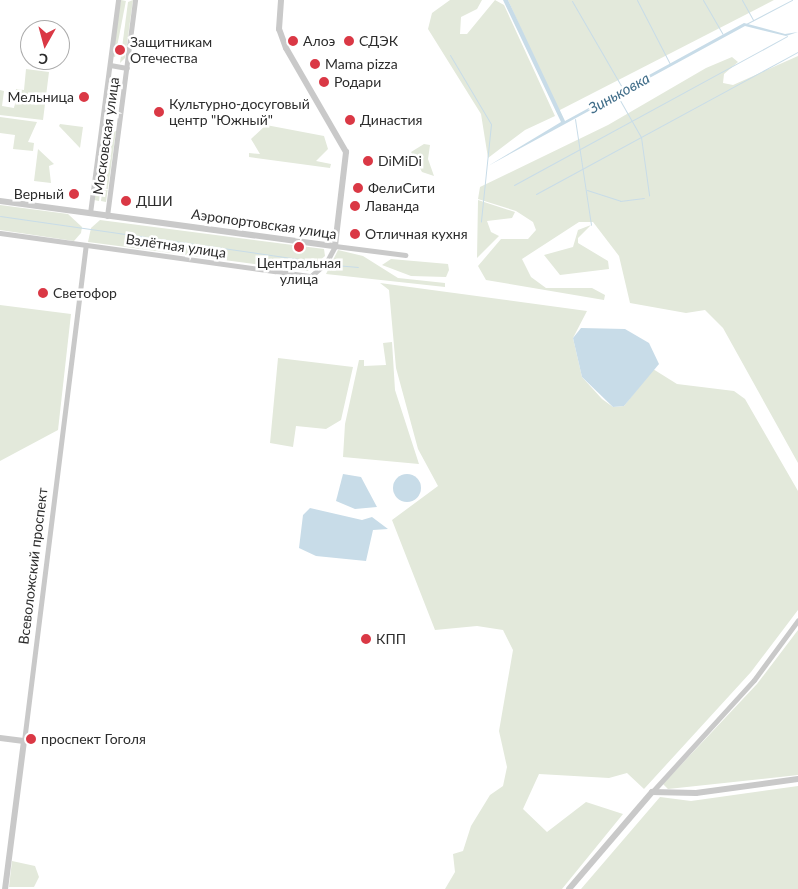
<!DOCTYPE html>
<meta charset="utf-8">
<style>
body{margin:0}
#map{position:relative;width:798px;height:889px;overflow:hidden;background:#fff;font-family:Lato,sans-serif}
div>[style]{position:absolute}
.green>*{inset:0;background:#e3e9db;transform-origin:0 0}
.water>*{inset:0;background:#c8dce8}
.round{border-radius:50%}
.stream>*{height:1px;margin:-0.5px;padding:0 0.5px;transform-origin:0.5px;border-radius:0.5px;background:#c8dce8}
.minor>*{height:5px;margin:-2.5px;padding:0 2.5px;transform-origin:2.5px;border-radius:2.5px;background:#c9c9c9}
.tertiary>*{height:6px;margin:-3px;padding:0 3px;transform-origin:3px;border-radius:3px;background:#c9c9c9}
.dots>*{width:14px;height:14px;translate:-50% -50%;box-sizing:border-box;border:2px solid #fff;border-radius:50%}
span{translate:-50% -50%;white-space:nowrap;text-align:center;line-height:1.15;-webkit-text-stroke:5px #fff;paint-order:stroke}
.poi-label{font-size:14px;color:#2c2c2c}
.left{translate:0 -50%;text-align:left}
.right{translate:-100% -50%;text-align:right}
.street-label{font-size:14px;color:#2c2c2c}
.water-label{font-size:15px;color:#406d89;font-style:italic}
.north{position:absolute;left:20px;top:20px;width:50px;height:50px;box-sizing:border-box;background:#fff;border:1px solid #ababab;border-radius:50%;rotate:187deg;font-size:14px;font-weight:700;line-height:20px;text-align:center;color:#2c2c2c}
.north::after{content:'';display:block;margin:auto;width:18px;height:22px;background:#da3845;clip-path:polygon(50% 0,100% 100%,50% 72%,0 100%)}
</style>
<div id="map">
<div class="green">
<div style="left:121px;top:0;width:5px;height:57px;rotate:11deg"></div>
<div style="clip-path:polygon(133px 0,125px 58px,120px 63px,128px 2px)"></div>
<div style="clip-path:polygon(450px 0,482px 0,477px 9px,461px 17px,460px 34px,467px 34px,495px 0,504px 5px,555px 116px,525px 130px,488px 158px,481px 114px,428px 29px,432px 13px)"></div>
<div style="clip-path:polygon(508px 0,774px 0,558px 111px)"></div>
<div style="clip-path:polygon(798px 56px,798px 463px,723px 328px,705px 310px,686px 313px,630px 303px,619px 256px,593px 222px,579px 222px,522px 259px,531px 277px,546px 288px,592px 288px,605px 295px,604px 300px,486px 280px,478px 266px,501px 239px,528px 239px,536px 230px,533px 222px,516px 211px,478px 199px,480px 187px,608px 125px,706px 68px,732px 57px,738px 62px,724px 74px,723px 83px,733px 85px)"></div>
<div style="clip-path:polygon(26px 69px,49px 72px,43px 120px,0 115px,0 90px,4px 91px,2px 106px,14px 108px,16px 89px,24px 90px)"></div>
<div style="clip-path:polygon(0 117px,37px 122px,28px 142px,34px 143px,33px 151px,13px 149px,15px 135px,0 133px)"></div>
<div style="clip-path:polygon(60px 124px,83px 127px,80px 148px,59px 126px)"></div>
<div style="clip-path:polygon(266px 125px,324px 136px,328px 149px,316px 161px,331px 164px,330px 168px,249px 157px,249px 153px,260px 154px,251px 139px)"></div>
<div style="clip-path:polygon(104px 130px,108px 132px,99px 201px,94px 200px)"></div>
<div style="clip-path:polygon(116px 131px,106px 202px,101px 201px,110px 133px)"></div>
<div style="clip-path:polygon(424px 144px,430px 145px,428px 159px,434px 176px,422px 172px,411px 152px)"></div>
<div style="clip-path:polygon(38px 149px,54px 164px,49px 166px,51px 183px,34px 181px)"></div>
<div style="clip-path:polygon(478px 200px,515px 212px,512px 218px,487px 221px,491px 232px,499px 236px,477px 258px)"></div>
<div style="clip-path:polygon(0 205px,68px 214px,82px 227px,81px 233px,74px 241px,0 230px)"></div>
<div style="clip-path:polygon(100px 220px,324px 249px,325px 256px,308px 271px,88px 242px,91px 228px)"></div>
<div style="clip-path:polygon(591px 225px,578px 238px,578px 243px,608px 261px,609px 269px,560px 275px,544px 255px,573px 247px,578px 230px)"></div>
<div style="clip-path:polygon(338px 250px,363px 256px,398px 278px,445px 283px,445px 287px,326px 274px)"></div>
<div style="clip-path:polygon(391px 259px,448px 264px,449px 270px,446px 277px,411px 276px,382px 265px)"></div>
<div style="clip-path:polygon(380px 283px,587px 311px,573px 338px,582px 377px,602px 399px,613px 407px,624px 406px,653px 369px,677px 384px,734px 391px,745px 399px,798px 491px,798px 610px,751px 672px,644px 789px,627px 773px,609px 778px,539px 774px,523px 809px,547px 832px,586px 802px,623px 814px,562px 889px,445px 889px,455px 872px,453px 854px,463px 851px,471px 826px,490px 795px,503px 786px,507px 767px,499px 731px,513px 650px,503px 630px,477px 626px,435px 630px,392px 520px,438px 486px,418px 449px,396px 368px,389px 290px)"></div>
<div style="clip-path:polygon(0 305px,71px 314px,58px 430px,0 461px)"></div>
<div style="clip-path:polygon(392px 342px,395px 390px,419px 464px,343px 457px,345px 424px,359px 360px,364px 360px,364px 366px,386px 365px,383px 343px)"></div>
<div style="clip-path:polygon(278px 358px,353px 367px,341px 420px,326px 429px,296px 426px,293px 447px,270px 443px)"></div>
<div style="clip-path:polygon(798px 630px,798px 775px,668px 789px,663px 784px,757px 684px)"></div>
<div style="clip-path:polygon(798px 786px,798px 889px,581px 889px,660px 797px,691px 801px)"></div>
<div style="clip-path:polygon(12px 861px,35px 866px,39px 877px,34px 887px,9px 887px)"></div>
</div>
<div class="water">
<div style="clip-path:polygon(503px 0,508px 0,565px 121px,744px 23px,785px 34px,798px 32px,786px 36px,745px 26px,488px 166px,561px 122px)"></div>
<div style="clip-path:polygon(581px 328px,625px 329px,649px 343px,659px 364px,624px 406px,613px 407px,582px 377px,573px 338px)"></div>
<div class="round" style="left:393px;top:474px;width:28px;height:28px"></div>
<div style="clip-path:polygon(343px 474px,361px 477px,377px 507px,355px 509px,336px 501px)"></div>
<div style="clip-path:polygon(310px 508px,362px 520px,372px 517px,388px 529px,373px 530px,366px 561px,316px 556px,299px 548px,303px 515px)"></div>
</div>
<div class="stream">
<div style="left:637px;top:0;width:72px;rotate:62.7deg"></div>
<div style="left:703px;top:0;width:39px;rotate:60deg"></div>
<div style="left:742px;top:0;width:23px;rotate:61deg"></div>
<div style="left:572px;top:1px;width:102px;rotate:59.9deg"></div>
<div style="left:746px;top:24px;width:52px;rotate:-27.6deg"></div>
<div style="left:450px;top:55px;width:80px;rotate:59.3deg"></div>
<div style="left:491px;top:124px;width:98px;rotate:95.9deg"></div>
<div style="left:617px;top:95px;width:48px;rotate:60.3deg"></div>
<div style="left:641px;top:137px;width:59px;rotate:82.1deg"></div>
<div style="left:575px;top:119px;width:107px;rotate:81.4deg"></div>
<div style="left:514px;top:185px;width:311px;rotate:-28.6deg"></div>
<div style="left:587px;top:190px;width:35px;rotate:18deg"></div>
<div style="left:620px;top:201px;width:24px;rotate:-7deg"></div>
<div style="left:536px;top:194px;width:298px;rotate:-28.5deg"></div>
<div style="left:0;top:216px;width:317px;rotate:8.2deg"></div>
<div style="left:335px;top:265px;width:23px;rotate:5deg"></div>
</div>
<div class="minor">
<div style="left:110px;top:65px;width:17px;rotate:10deg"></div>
<div style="left:90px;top:213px;width:215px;rotate:-82.5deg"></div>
<div style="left:107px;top:216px;width:218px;rotate:-82.6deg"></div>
<div style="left:0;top:233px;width:314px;rotate:7.9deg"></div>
<div style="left:311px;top:276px;width:20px;rotate:-41deg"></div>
<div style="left:326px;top:263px;width:19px;rotate:-62deg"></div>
<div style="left:335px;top:246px;width:71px;rotate:7.3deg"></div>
<div style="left:24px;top:741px;width:499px;rotate:-82.9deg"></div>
<div style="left:652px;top:792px;width:151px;rotate:-47.7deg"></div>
<div style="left:754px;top:680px;width:74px;rotate:-53.7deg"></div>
</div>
<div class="tertiary">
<div style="left:0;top:201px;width:338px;rotate:7.7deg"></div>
<div style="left:335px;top:246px;width:95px;rotate:-83.3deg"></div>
<div style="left:346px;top:152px;width:120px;rotate:-120deg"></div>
<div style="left:286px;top:48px;width:20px;rotate:-110deg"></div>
<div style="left:279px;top:29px;width:29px;rotate:-86deg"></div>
<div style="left:0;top:738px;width:24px;rotate:7deg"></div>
<div style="left:24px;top:741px;width:149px;rotate:97.3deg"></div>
<div style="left:569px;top:889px;width:128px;rotate:-49.4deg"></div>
<div style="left:652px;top:792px;width:44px;rotate:1.3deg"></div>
<div style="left:696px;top:793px;width:103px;rotate:-7.8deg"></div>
</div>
<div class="dots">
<div style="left:293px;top:41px;background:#da3845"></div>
<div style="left:349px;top:41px;background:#da3845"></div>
<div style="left:120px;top:50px;background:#da3845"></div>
<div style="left:315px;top:64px;background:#da3845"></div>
<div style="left:324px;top:82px;background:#da3845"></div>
<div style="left:84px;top:97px;background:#da3845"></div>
<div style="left:159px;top:112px;background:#da3845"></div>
<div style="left:350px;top:120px;background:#da3845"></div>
<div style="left:368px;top:161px;background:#da3845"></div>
<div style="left:358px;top:188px;background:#da3845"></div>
<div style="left:74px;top:194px;background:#da3845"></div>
<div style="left:126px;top:201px;background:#da3845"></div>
<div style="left:355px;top:206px;background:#da3845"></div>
<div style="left:355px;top:234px;background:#da3845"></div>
<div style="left:299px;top:247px;background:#da3845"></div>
<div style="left:43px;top:293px;background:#da3845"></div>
<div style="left:366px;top:639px;background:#da3845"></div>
<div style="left:31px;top:739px;background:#da3845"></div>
</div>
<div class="poi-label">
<span class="left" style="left:303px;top:41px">Алоэ</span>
<span class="left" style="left:359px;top:41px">СДЭК</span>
<span class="left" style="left:130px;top:50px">Защитникам<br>Отечества</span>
<span class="left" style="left:325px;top:64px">Mama pizza</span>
<span class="left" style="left:334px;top:82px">Родари</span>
<span class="right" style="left:74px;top:97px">Мельница</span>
<span class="left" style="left:169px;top:112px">Культурно-досуговый<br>центр "Южный"</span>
<span class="left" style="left:360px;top:120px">Династия</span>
<span class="left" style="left:378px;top:161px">DiMiDi</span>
<span class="left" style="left:368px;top:188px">ФелиСити</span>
<span class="right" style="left:64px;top:194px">Верный</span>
<span class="left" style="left:136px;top:201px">ДШИ</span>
<span class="left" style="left:365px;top:206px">Лаванда</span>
<span class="left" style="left:365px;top:234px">Отличная кухня</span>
<span style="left:299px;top:271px">Центральная<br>улица</span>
<span class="left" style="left:53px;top:293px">Светофор</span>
<span class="left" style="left:376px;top:639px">КПП</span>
<span class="left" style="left:41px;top:739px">проспект Гоголя</span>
</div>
<div class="street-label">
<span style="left:106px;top:136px;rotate:-82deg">Московская улица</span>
<span style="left:264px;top:224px;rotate:8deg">Аэропортовская улица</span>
<span style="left:176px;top:246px;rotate:8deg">Взлётная улица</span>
<span style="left:33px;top:566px;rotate:-83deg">Всеволожский проспект</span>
</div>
<div class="water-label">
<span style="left:619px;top:93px;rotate:-29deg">Зиньковка</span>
</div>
<div class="north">С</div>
</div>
